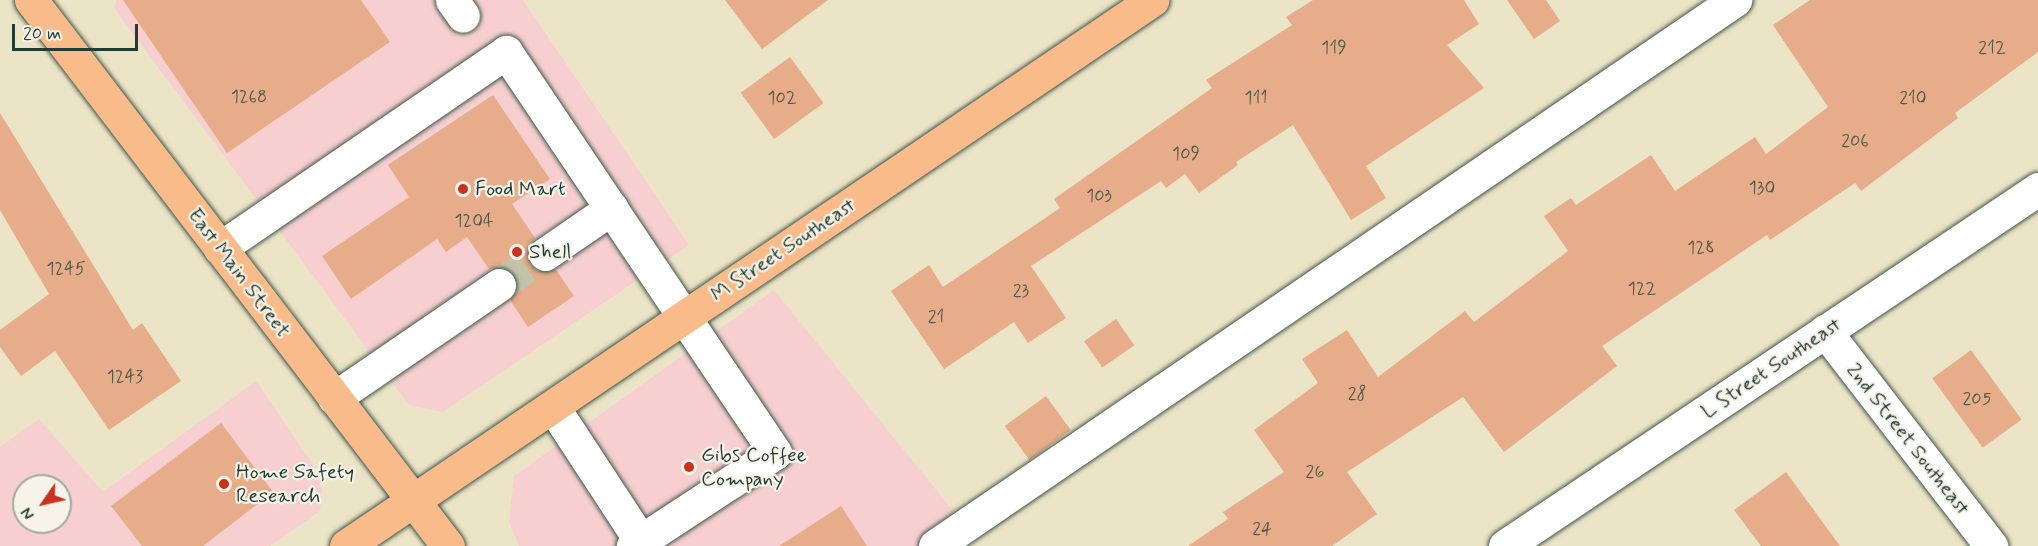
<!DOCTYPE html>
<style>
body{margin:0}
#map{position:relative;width:2038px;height:546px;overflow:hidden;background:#ece4c6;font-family:Mynerve,sans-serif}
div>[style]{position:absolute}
.built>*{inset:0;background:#f7cfd0}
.building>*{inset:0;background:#e7ac89;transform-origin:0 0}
.minor-tunnel>*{height:33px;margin-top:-16.5px;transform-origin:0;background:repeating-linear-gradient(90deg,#c3c3a9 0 33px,transparent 0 49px)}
.roads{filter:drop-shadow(0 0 2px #3e564a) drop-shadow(0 0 2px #3e564a)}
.minor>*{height:33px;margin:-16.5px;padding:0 16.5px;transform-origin:16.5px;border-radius:16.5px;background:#fff}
.major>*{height:33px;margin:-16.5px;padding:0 16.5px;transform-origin:16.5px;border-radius:16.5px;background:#fabb8b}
.dots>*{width:16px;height:16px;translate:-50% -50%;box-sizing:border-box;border:3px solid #f7f3e8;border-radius:50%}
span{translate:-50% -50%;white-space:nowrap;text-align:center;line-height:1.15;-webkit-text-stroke:4.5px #f7f3e8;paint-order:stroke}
.number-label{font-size:18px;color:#515949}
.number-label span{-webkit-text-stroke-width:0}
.poi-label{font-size:21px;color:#1f3d34}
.left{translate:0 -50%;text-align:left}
.street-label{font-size:21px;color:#1f3d34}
.north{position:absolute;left:12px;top:474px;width:60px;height:60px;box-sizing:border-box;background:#f7f3e8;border:2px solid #a1aaa0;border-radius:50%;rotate:236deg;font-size:16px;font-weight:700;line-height:24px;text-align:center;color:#1f3d34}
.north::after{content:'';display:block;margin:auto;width:21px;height:27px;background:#c8321e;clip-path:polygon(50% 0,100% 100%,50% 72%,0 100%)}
.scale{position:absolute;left:12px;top:24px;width:126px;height:27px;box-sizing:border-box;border:3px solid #1f3d34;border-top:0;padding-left:8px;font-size:18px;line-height:21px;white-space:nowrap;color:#1f3d34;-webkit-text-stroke:4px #f7f3e8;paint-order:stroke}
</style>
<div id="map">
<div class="built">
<div style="clip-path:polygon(117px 0,523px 0,689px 245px,443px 412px,409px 405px,114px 8px)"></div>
<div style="clip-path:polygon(774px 290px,959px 518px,920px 546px,519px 546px,509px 522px,514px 476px)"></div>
<div style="clip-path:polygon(evenodd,256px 381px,312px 463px,322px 488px,320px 511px,270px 546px,0 546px,0 447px,39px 419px,103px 492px,256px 381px,24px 486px,60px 486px,60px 522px,24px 522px,24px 486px)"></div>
</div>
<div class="building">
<div style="clip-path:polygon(123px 0,361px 0,390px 42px,227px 153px)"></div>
<div style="clip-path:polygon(725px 0,828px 0,762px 49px)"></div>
<div style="clip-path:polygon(1313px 0,1464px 0,1479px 24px,1447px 45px,1484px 88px,1366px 166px,1386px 198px,1351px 220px,1293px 125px,1236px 162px,1238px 165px,1199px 193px,1185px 174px,1166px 188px,1161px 181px,1031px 266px,1066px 318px,1028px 343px,1014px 322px,944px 369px,891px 291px,929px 265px,943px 287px,1060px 208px,1054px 199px,1212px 88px,1206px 80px,1292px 25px,1286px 17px)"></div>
<div style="clip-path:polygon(1507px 0,1546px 0,1560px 21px,1534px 39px)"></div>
<div style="clip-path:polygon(1810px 0,2038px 0,2038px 52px,1955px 113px,1958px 118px,1861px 191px,1855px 183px,1770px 240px,1767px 235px,1602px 346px,1617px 366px,1504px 452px,1463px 397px,1347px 472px,1377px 514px,1332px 546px,1188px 546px,1228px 519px,1223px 512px,1284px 472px,1254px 430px,1318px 383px,1302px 359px,1347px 330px,1378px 377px,1465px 311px,1474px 322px,1568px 251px,1544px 216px,1571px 198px,1576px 205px,1651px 155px,1675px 191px,1755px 137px,1766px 154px,1828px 107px,1773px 25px)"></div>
<div style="left:790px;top:57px;width:57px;height:61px;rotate:54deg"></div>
<div style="clip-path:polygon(493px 95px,550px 179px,512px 204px,535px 238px,528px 246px,529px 264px,537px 271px,556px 270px,574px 296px,528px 327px,510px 300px,516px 293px,515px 275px,507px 268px,489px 269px,467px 237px,446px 252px,437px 239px,351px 299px,322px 256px,409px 197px,388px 165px)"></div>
<div style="clip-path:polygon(0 113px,133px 330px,142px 323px,181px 381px,109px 430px,55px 351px,21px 376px,0 347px,0 330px,49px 294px,0 210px)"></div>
<div style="left:1116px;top:319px;width:32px;height:39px;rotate:55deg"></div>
<div style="left:1971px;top:350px;width:86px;height:48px;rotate:54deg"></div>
<div style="left:1046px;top:396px;width:42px;height:51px;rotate:54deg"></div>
<div style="clip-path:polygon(221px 423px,273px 492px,203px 546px,142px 546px,111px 506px)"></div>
<div style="clip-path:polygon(1786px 472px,1840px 546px,1761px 546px,1734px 510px)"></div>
<div style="clip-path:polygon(841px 506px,867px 546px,779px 546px)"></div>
</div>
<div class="minor-tunnel">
<div style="left:499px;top:285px;width:55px;rotate:-34deg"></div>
</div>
<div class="roads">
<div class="minor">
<div style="left:452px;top:0;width:19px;rotate:55deg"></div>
<div style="left:220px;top:248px;width:347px;rotate:-34.4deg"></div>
<div style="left:506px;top:52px;width:483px;rotate:56.1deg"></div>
<div style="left:775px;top:453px;width:170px;rotate:146.8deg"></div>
<div style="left:545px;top:254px;width:81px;rotate:-34.5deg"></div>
<div style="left:1825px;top:331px;width:272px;rotate:52.3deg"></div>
<div style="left:334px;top:398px;width:200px;rotate:-34.4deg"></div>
<div style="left:553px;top:407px;width:166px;rotate:56.8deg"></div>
<div style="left:935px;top:546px;width:969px;rotate:-34.31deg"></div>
<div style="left:1505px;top:546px;width:642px;rotate:-33.81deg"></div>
</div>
<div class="major">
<div style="left:31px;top:0;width:687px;rotate:52.63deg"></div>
<div style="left:346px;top:546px;width:974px;rotate:-34.11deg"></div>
</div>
</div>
<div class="dots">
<div style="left:463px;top:189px;background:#c8321e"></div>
<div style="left:517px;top:252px;background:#c8321e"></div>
<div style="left:689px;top:467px;background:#c8321e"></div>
<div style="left:224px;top:484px;background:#c8321e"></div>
</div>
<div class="number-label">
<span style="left:1334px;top:48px">119</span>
<span style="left:1992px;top:48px">212</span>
<span style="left:249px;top:97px">1268</span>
<span style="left:782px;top:98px">102</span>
<span style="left:1256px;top:98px">111</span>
<span style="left:1913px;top:98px">210</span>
<span style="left:1855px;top:141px">206</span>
<span style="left:1186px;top:154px">109</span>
<span style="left:1762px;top:188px">130</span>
<span style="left:1099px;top:196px">103</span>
<span style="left:474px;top:221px">1204</span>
<span style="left:1701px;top:248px">128</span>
<span style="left:66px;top:269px">1245</span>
<span style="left:1642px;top:289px">122</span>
<span style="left:1021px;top:291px">23</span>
<span style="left:936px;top:317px">21</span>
<span style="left:125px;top:377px">1243</span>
<span style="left:1357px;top:394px">28</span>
<span style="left:1977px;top:399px">205</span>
<span style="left:1315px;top:472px">26</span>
<span style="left:1262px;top:529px">24</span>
</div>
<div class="poi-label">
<span class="left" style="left:475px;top:189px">Food Mart</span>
<span class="left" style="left:529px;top:252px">Shell</span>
<span class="left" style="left:701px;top:467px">Gibs Coffee<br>Company</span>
<span class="left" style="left:236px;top:484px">Home Safety<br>Research</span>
</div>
<div class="street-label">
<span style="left:783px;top:250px;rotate:-34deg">M Street Southeast</span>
<span style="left:239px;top:273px;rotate:53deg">East Main Street</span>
<span style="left:1771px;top:368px;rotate:-34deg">L Street Southeast</span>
<span style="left:1908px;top:439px;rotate:52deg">2nd Street Southeast</span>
</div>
<div class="north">N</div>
<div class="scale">20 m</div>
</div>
